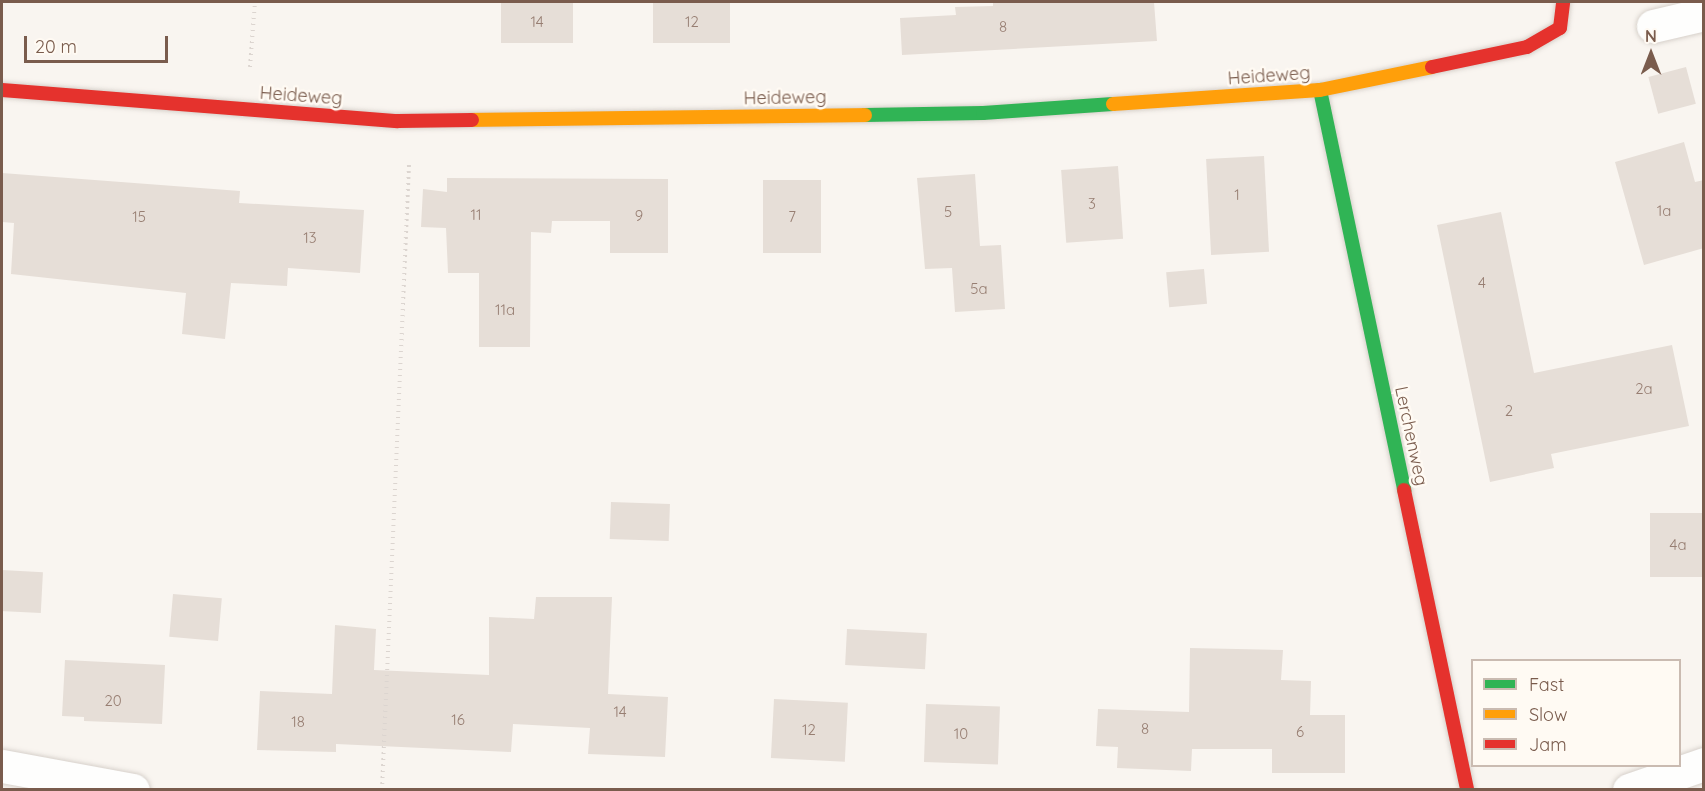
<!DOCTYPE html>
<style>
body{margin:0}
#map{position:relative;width:1705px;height:791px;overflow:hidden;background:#f9f5f0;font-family:Quicksand,sans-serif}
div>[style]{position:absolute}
.building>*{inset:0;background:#e6ded7;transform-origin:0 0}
.path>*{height:4px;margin-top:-2px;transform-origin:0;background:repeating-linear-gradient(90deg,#dcd5d0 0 1.5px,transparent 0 6px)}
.roads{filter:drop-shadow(0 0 2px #d7d1cb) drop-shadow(0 0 2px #d7d1cb)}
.street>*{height:33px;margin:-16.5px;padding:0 16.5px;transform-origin:16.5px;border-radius:16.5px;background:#fefefd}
.fast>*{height:14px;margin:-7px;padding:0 7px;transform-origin:7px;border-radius:7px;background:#30b455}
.slow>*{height:14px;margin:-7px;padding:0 7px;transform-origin:7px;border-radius:7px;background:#ff9f0a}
.jam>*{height:14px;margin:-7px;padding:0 7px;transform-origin:7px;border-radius:7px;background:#e5322d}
span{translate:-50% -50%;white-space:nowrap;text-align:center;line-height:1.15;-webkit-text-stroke:5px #fffaf3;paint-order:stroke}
.number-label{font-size:15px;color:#977e72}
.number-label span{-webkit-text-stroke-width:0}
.street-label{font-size:18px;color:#7a5c4d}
.frame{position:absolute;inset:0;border:3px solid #7a5c4d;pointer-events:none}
.legend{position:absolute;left:1471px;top:659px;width:210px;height:108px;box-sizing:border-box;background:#fffaf3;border:2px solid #cabbb1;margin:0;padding:8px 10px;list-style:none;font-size:18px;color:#7a5c4d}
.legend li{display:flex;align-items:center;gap:12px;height:30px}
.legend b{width:30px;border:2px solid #cabbb1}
.north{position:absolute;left:1621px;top:24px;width:60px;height:60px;-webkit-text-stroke:4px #fffaf3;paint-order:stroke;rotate:0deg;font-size:16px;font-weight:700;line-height:24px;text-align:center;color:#7a5c4d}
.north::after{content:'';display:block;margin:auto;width:21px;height:27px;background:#7a5c4d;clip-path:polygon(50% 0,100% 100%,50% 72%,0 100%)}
.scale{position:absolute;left:24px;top:36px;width:144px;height:27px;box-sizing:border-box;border:3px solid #7a5c4d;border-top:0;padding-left:8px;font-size:18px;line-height:21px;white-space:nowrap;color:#7a5c4d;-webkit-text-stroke:4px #fffaf3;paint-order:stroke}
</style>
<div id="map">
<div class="building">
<div style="left:501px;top:2px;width:72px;height:41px"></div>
<div style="left:653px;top:2px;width:77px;height:41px"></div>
<div style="clip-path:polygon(993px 2px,1154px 2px,1157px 41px,902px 55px,900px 18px,956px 15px,955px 7px,993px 6px)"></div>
<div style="left:1686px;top:67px;width:38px;height:39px;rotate:75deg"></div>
<div style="clip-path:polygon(1684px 142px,1695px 182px,1704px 180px,1704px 248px,1644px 265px,1615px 162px)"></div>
<div style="left:1264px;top:156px;width:96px;height:58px;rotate:87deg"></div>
<div style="left:1118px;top:166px;width:73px;height:57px;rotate:86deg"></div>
<div style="clip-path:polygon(2px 173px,240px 191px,239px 203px,364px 210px,360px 273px,288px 268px,287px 286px,231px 283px,225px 339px,182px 334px,186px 293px,11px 274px,14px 223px,2px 222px)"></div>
<div style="clip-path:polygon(975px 174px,980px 246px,1001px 245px,1005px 309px,955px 312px,952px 268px,925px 269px,917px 178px)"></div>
<div style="clip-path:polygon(447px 178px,668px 179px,668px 253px,610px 253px,610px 221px,552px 221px,551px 233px,531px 232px,530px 347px,479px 347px,479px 273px,448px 273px,446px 228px,421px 227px,423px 189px,447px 192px)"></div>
<div style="left:821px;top:180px;width:73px;height:58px;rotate:90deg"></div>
<div style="clip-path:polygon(1501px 212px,1534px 373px,1672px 345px,1689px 426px,1551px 454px,1554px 468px,1490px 482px,1437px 225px)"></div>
<div style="left:1204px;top:269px;width:35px;height:38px;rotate:85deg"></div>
<div style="left:611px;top:502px;width:59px;height:37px;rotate:2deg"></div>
<div style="left:1704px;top:513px;width:64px;height:54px;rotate:90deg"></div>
<div style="left:2px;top:570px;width:41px;height:41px;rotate:3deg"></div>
<div style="left:173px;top:594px;width:49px;height:43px;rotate:5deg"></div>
<div style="clip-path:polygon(536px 597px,612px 597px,608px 694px,668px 697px,665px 757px,588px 754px,590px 728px,513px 724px,511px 752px,336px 744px,336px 752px,257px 750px,260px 691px,332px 694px,335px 625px,376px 629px,374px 670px,489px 675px,489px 617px,534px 619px)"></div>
<div style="left:847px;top:629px;width:80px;height:36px;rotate:3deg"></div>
<div style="clip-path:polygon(1190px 648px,1283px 650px,1281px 680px,1311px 681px,1310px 715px,1345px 715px,1345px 773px,1272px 773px,1272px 749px,1192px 749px,1191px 771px,1117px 768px,1118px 747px,1096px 746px,1098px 709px,1189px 712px)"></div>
<div style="clip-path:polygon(65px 660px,165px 665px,162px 724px,84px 721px,84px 717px,62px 716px)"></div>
<div style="left:774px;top:699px;width:74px;height:59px;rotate:3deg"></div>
<div style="left:926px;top:704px;width:74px;height:58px;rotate:2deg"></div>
</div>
<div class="path">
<div style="left:250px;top:67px;width:65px;rotate:-85.6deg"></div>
<div style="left:382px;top:790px;width:627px;rotate:-87.53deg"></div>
</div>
<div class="roads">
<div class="street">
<div style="left:1653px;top:26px;width:52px;rotate:-13.2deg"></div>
<div style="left:2px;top:766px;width:133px;rotate:10.4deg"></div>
<div style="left:1629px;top:790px;width:79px;rotate:-19.1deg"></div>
</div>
<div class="fast">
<div style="left:1320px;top:90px;width:409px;rotate:78.1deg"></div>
<div style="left:865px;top:115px;width:118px;rotate:-1deg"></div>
<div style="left:983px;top:113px;width:130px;rotate:-4deg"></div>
</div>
<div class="slow">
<div style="left:1113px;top:104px;width:207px;rotate:-3.9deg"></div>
<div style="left:1320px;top:90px;width:114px;rotate:-11.6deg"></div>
<div style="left:472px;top:120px;width:393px;rotate:-0.7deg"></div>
</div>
<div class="jam">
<div style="left:1432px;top:67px;width:97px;rotate:-11.9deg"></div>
<div style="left:1527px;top:47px;width:38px;rotate:-30deg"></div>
<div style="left:1560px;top:28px;width:26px;rotate:-83deg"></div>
<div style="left:2px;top:90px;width:397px;rotate:4.5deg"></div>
<div style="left:398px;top:121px;width:74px;rotate:-0.8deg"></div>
<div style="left:1404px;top:490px;width:307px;rotate:78.1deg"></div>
</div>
</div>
<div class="number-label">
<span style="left:537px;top:22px">14</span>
<span style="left:692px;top:22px">12</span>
<span style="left:1003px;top:27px">8</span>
<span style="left:1237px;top:195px">1</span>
<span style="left:1092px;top:204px">3</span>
<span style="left:1664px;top:211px">1a</span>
<span style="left:948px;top:212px">5</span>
<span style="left:476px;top:215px">11</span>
<span style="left:639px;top:216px">9</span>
<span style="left:139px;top:217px">15</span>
<span style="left:792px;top:217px">7</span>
<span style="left:310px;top:238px">13</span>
<span style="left:1482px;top:283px">4</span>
<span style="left:979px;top:289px">5a</span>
<span style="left:505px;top:310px">11a</span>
<span style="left:1644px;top:389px">2a</span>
<span style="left:1509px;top:411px">2</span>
<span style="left:1678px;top:545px">4a</span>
<span style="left:113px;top:701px">20</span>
<span style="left:620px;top:712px">14</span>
<span style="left:458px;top:720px">16</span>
<span style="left:298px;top:722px">18</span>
<span style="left:1145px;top:729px">8</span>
<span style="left:809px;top:730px">12</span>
<span style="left:1300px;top:732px">6</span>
<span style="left:961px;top:734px">10</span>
</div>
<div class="street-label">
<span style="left:1269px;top:76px;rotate:-4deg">Heideweg</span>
<span style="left:301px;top:96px;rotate:4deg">Heideweg</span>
<span style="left:785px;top:98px;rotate:-1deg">Heideweg</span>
<span style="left:1411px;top:436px;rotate:78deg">Lerchenweg</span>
</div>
<div class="frame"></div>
<ul class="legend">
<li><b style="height:8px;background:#30b455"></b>Fast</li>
<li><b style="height:8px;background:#ff9f0a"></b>Slow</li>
<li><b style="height:8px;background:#e5322d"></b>Jam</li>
</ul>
<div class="north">N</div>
<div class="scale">20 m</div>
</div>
